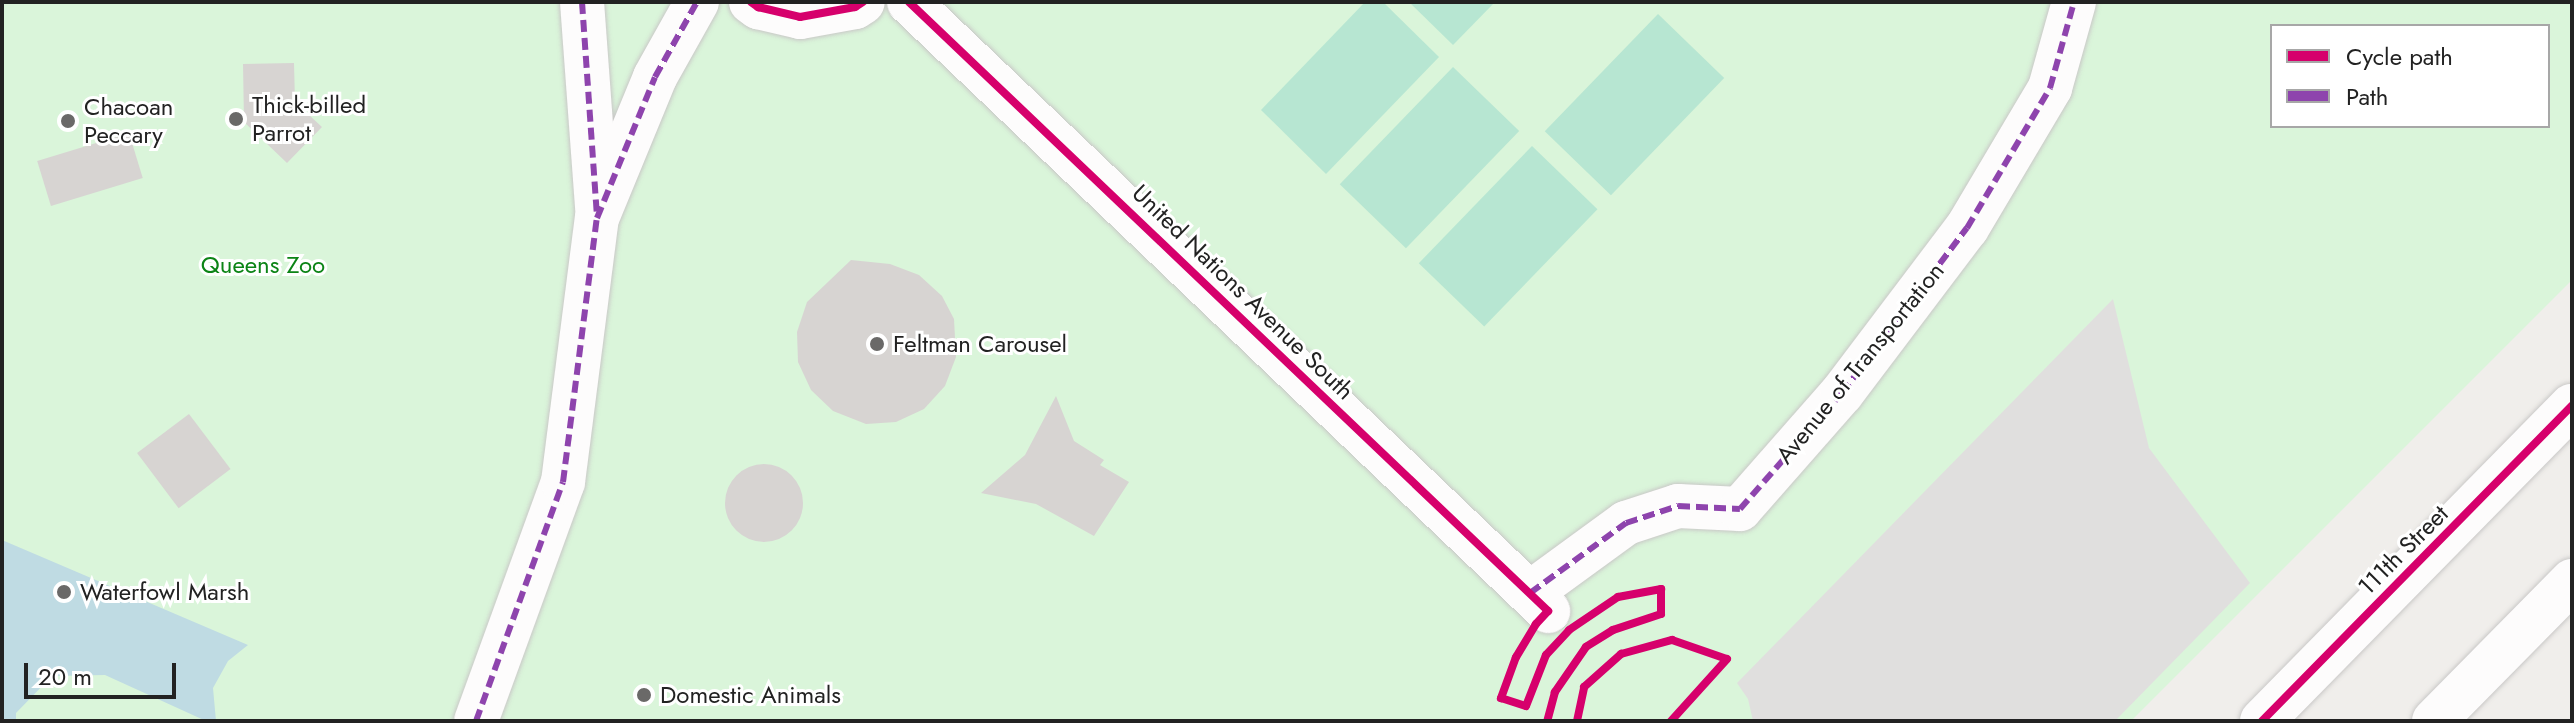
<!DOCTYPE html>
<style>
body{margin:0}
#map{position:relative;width:2574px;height:723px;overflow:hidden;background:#f0eeeb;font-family:Jost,sans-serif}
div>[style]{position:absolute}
.park>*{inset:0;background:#daf5da}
.pitch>*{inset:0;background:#b7e6d2;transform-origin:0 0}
.parking>*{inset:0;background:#e0dfde}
.water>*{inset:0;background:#bfdbe3}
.building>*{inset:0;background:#d7d4d2;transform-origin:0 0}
.round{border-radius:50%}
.roads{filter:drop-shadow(0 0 2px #c9c8c7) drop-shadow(0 0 2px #c9c8c7)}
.street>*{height:44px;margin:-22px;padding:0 22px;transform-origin:22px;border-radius:22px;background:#fdfcfc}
.quiet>*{height:6px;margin-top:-3px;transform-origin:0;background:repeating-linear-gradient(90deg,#8e44ad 0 12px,transparent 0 18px)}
.cycleway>*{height:8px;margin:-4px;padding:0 4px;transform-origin:4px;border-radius:4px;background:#d6006c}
.dots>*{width:22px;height:22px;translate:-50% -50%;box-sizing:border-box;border:4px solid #fff;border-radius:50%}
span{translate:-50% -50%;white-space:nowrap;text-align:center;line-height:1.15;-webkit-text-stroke:6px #fff;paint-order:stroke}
.poi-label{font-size:24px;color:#222}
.left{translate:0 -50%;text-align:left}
.park-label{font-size:24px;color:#0c8416}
.street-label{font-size:24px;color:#222}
.frame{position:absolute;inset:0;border:4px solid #222;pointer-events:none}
.legend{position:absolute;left:2270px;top:24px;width:280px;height:104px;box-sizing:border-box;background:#fff;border:2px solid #a7a7a7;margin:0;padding:10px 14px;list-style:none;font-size:24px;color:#222}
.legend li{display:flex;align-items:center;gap:16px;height:40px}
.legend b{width:40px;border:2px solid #a7a7a7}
.scale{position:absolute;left:24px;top:663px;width:152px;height:36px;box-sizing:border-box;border:4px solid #222;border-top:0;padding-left:10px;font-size:24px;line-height:28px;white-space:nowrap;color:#222;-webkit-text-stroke:6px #fff;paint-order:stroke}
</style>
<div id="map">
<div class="park">
<div style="clip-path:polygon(evenodd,2px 2px,2572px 2px,2572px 280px,2131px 721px,2px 721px,2px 2px,2272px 26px,2548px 26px,2548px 126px,2272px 126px,2272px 26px)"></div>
</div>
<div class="pitch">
<div style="clip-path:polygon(1365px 2px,1383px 2px,1439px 57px,1326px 174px,1261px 110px)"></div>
<div style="clip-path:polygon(1409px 2px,1495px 2px,1453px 45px)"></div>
<div style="left:1658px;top:14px;width:92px;height:163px;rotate:44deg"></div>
<div style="left:1453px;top:67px;width:92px;height:163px;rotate:44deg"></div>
<div style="left:1532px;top:146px;width:91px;height:163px;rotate:44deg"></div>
</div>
<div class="parking">
<div style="clip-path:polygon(2113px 299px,2149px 448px,2250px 583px,2115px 721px,1753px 721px,1748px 699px,1737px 683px)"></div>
</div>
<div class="water">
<div style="clip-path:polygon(2px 540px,248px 645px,228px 661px,213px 688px,216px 721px,206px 721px,105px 675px,52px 676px,16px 713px,16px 721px,2px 721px)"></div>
</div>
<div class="building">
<div style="clip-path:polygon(294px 63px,295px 102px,322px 127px,287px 163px,244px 122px,243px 64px)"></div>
<div style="left:129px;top:133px;width:47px;height:96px;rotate:73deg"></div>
<div style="clip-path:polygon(851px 260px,890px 264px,919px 275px,942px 296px,954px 319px,956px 357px,945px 386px,924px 409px,896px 422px,866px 424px,833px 411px,811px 390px,798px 362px,797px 332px,807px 302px)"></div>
<div style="clip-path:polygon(1056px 396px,1074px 441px,1104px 460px,1100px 465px,1129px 482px,1094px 536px,1036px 504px,981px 493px,1025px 455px)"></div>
<div style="left:189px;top:414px;width:69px;height:65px;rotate:53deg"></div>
<div class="round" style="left:725px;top:464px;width:78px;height:78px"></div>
</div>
<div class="roads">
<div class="street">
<div style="left:582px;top:2px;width:207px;rotate:85.8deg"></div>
<div style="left:751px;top:2px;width:9px;rotate:36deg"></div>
<div style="left:758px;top:7px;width:43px;rotate:13.4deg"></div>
<div style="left:800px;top:17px;width:56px;rotate:-10.3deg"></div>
<div style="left:855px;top:7px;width:9px;rotate:-32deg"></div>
<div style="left:909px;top:2px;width:883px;rotate:43.62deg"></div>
<div style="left:1530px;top:593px;width:119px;rotate:-36.1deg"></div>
<div style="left:1626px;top:523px;width:55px;rotate:-18.1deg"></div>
<div style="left:1678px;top:506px;width:62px;rotate:2.8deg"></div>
<div style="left:1740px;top:509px;width:154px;rotate:-48.7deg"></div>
<div style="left:1842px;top:393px;width:207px;rotate:-52.9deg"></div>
<div style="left:1967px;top:228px;width:163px;rotate:-59.3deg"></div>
<div style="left:2050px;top:88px;width:89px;rotate:-74.4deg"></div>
<div style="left:476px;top:721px;width:254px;rotate:-70deg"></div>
<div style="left:563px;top:482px;width:266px;rotate:-82.7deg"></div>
<div style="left:597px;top:218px;width:152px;rotate:-67.6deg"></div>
<div style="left:655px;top:77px;width:86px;rotate:-60.8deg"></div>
<div style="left:2262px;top:721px;width:442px;rotate:-45.5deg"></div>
<div style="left:2434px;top:721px;width:197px;rotate:-45.4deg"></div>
</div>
</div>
<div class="quiet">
<div style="left:582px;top:2px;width:213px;rotate:86deg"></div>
<div style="left:1530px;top:593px;width:119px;rotate:-36.1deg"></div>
<div style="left:1626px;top:523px;width:55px;rotate:-18.1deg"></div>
<div style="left:1678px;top:506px;width:62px;rotate:2.8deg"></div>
<div style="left:1740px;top:509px;width:154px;rotate:-48.7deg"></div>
<div style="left:1842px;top:393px;width:207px;rotate:-52.9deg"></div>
<div style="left:1967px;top:228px;width:163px;rotate:-59.3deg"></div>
<div style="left:2050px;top:88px;width:89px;rotate:-74.4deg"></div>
<div style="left:476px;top:721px;width:254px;rotate:-70deg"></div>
<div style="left:563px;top:482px;width:266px;rotate:-82.7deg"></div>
<div style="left:597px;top:218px;width:152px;rotate:-67.6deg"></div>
<div style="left:655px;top:77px;width:86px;rotate:-60.8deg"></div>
</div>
<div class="cycleway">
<div style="left:751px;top:2px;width:9px;rotate:36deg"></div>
<div style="left:758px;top:7px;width:43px;rotate:13.4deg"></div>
<div style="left:800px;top:17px;width:56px;rotate:-10.3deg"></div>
<div style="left:855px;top:7px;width:9px;rotate:-32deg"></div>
<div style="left:909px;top:2px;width:883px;rotate:43.62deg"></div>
<div style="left:1548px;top:611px;width:18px;rotate:133deg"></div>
<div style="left:1536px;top:624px;width:39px;rotate:121deg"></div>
<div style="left:1516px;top:657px;width:44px;rotate:110.1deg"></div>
<div style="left:1501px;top:698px;width:26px;rotate:18deg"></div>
<div style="left:1526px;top:706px;width:55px;rotate:-68.6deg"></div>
<div style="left:1546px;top:655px;width:34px;rotate:-47deg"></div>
<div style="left:1569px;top:630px;width:59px;rotate:-34deg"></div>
<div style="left:1618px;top:597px;width:44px;rotate:-10.5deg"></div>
<div style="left:1661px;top:589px;width:25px;rotate:90deg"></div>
<div style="left:1661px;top:614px;width:51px;rotate:161.6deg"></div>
<div style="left:1613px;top:630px;width:32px;rotate:148deg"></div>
<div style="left:1586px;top:647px;width:55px;rotate:124.6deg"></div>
<div style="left:1555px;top:692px;width:30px;rotate:105deg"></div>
<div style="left:1577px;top:721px;width:35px;rotate:-78deg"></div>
<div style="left:1584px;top:687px;width:50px;rotate:-41.7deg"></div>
<div style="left:1621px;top:654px;width:53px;rotate:-15.4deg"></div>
<div style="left:1672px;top:640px;width:58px;rotate:19.1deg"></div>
<div style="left:1727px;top:659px;width:84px;rotate:132.1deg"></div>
<div style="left:2262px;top:721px;width:442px;rotate:-45.5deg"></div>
</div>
<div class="dots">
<div style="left:236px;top:119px;background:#6a6968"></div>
<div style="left:68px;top:121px;background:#6a6968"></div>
<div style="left:877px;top:344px;background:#6a6968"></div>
<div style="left:64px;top:592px;background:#6a6968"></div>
<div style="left:644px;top:695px;background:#6a6968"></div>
</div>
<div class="poi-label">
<span class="left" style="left:252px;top:119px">Thick-billed<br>Parrot</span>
<span class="left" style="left:84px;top:121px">Chacoan<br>Peccary</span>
<span class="left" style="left:893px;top:344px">Feltman Carousel</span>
<span class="left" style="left:80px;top:592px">Waterfowl Marsh</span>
<span class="left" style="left:660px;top:695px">Domestic Animals</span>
</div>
<div class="park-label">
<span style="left:263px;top:265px">Queens Zoo</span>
</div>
<div class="street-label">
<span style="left:1243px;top:292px;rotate:44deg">United Nations Avenue South</span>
<span style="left:1860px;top:363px;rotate:-51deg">Avenue of Transportation</span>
<span style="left:2403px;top:550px;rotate:-45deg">111th Street</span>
</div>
<div class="frame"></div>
<ul class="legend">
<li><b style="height:10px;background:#d6006c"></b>Cycle path</li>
<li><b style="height:10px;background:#8e44ad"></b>Path</li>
</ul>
<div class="scale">20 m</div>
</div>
